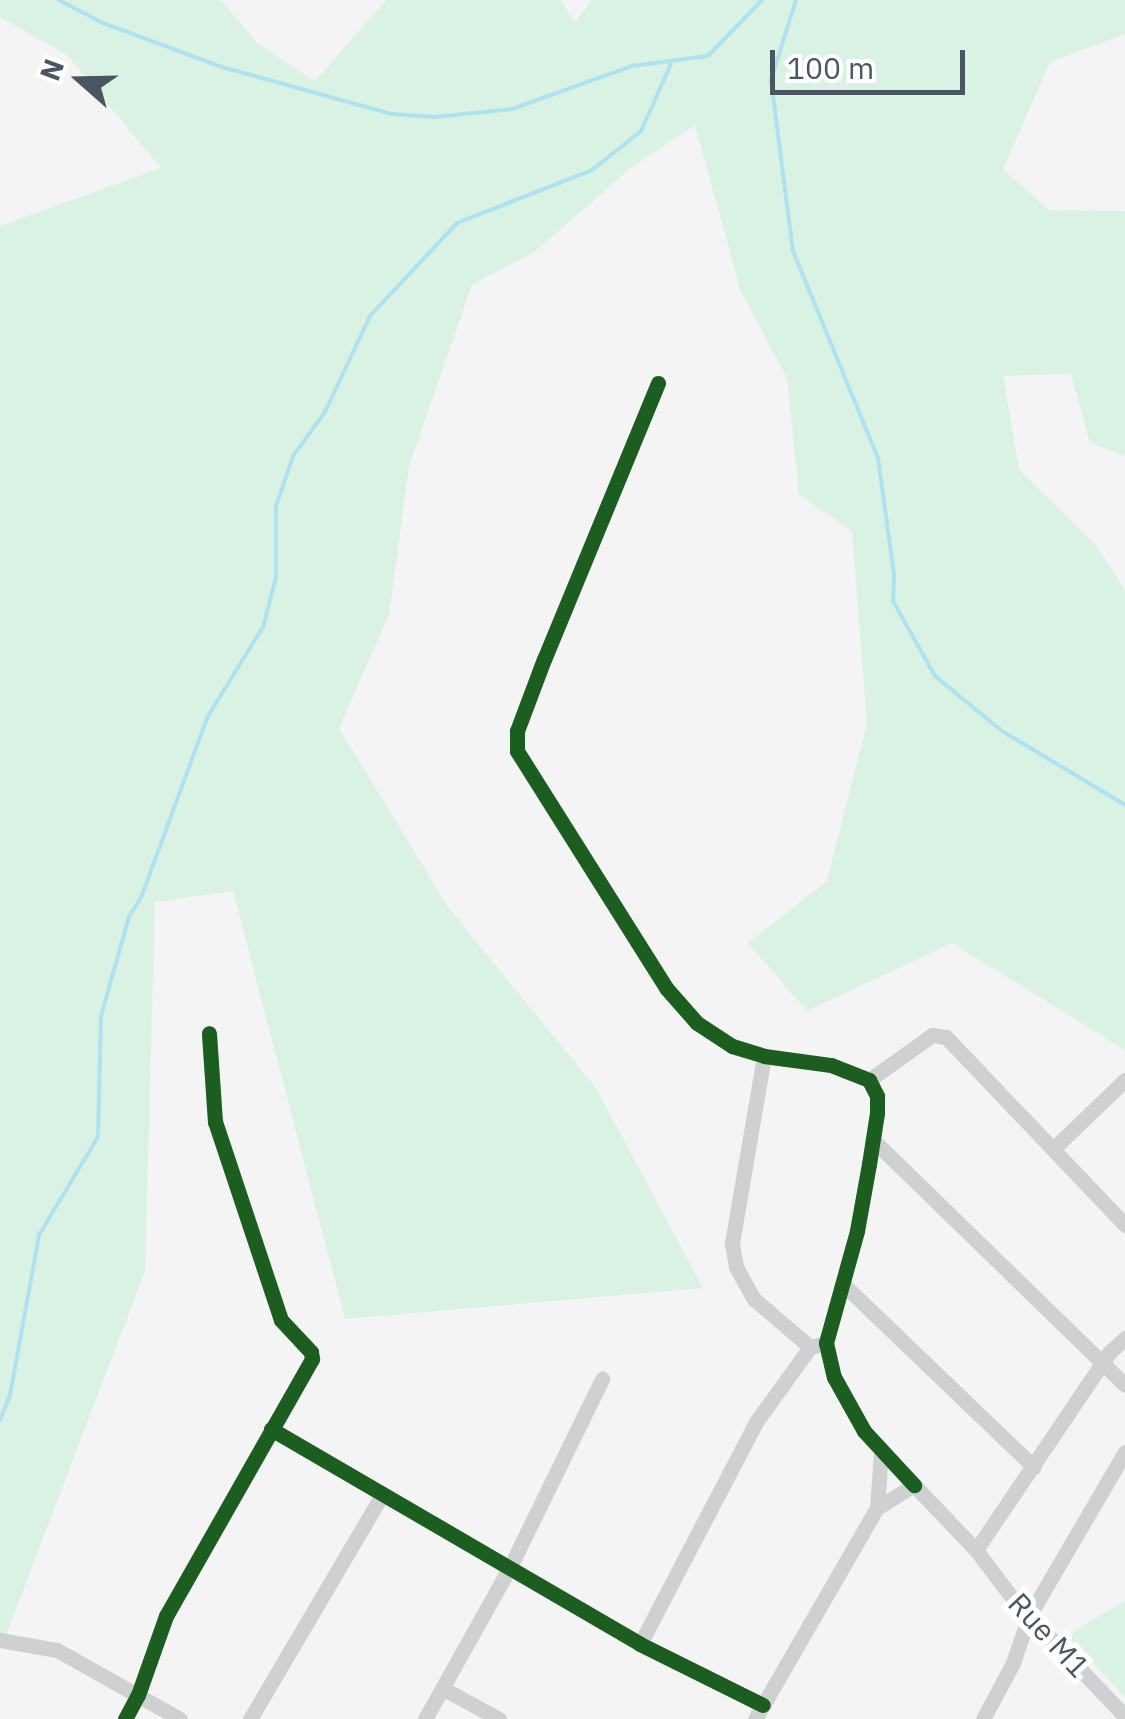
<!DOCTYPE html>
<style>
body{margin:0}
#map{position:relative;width:1125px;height:1719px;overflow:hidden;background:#f4f4f4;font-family:"IBM Plex Sans",sans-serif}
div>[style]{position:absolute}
.green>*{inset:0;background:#d9f2e3}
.stream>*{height:4px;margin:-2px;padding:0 2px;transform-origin:2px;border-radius:2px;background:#aee2f0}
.minor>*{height:15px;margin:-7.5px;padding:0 7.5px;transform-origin:7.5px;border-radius:7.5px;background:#ced0d2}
.cycleway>*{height:15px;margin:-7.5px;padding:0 7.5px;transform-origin:7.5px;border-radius:7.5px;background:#1b5e20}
span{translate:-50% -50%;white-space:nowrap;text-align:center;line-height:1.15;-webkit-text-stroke:10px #fff;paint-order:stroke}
.street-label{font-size:30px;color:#4a5661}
.north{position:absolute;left:30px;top:30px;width:100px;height:100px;-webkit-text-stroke:8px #fff;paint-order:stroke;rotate:290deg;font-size:28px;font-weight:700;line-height:40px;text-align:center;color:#4a5661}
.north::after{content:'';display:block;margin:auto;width:35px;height:45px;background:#4a5661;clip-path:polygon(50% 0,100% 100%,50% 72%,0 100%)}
.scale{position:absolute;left:770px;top:50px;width:195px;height:45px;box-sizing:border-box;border:5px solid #4a5661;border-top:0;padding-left:12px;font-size:30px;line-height:35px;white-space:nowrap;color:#4a5661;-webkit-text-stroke:8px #fff;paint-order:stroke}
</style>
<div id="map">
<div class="green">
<div style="clip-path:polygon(0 0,221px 0,257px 43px,315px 81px,386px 0,561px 0,574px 23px,592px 0,1125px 0,1125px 34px,1050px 62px,1003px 169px,1049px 210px,1125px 211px,1125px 456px,1090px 443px,1071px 374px,1003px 376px,1019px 469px,1096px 545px,1125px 590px,1125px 1050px,952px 943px,807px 1011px,748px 943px,827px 881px,867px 724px,852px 531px,799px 495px,787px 378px,741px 292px,695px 125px,632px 167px,534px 252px,472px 285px,409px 466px,389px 615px,339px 728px,448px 907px,596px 1088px,703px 1288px,345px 1319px,233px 891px,155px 902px,145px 1271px,0 1651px,0 226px,161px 168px,67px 55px,0 17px)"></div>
<div style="clip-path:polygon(1125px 1601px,1125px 1697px,1071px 1640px,1073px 1632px)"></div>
</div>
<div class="stream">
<div style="left:59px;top:0;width:50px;rotate:27.6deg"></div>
<div style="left:103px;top:23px;width:127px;rotate:20.3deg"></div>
<div style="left:222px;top:67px;width:176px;rotate:15.5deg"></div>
<div style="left:392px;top:114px;width:43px;rotate:4deg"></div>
<div style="left:435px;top:117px;width:77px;rotate:-5.9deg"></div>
<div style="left:512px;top:109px;width:127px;rotate:-19.7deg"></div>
<div style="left:632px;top:66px;width:77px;rotate:-7.5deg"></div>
<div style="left:708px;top:56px;width:78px;rotate:-46deg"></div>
<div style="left:796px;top:0;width:84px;rotate:107.4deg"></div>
<div style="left:771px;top:80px;width:172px;rotate:82.7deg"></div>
<div style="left:793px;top:251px;width:224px;rotate:67.7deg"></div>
<div style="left:878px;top:458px;width:118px;rotate:82.2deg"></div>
<div style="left:894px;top:575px;width:26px;rotate:92deg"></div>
<div style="left:893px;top:601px;width:86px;rotate:60.8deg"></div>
<div style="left:935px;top:676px;width:87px;rotate:39.4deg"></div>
<div style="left:1002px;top:731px;width:144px;rotate:31deg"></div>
<div style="left:0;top:1420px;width:27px;rotate:-68deg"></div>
<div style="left:10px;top:1395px;width:163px;rotate:-79.7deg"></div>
<div style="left:39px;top:1235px;width:114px;rotate:-59deg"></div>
<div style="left:98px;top:1137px;width:121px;rotate:-88.6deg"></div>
<div style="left:101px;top:1016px;width:103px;rotate:-74.2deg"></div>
<div style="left:129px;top:917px;width:26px;rotate:-59deg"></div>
<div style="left:142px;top:895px;width:191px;rotate:-69.8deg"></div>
<div style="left:208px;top:716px;width:105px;rotate:-58.3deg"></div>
<div style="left:263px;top:627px;width:52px;rotate:-75.4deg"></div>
<div style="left:276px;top:577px;width:71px;rotate:-90deg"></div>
<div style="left:276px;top:506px;width:53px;rotate:-71.2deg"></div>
<div style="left:293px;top:456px;width:54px;rotate:-54deg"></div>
<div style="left:325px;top:412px;width:106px;rotate:-64.9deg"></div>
<div style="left:370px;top:316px;width:127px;rotate:-46.9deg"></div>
<div style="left:457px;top:223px;width:145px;rotate:-21.4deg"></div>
<div style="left:592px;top:170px;width:63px;rotate:-38.5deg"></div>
<div style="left:641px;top:131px;width:73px;rotate:-65.9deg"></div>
</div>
<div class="minor">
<div style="left:658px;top:383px;width:299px;rotate:112.4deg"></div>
<div style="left:544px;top:659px;width:77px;rotate:110.6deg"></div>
<div style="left:517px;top:731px;width:20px;rotate:90deg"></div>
<div style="left:517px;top:751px;width:281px;rotate:57.8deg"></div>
<div style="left:667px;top:989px;width:45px;rotate:48.6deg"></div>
<div style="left:697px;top:1023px;width:42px;rotate:33.3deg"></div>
<div style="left:732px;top:1046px;width:34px;rotate:17deg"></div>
<div style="left:764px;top:1056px;width:68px;rotate:7.7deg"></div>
<div style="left:831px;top:1065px;width:41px;rotate:21.5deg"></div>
<div style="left:869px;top:1080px;width:18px;rotate:63deg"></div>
<div style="left:877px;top:1096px;width:17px;rotate:90deg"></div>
<div style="left:877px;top:1113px;width:52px;rotate:98.9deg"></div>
<div style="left:869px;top:1164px;width:68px;rotate:100.2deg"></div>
<div style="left:857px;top:1231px;width:116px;rotate:105.5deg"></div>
<div style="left:826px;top:1343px;width:35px;rotate:77deg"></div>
<div style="left:834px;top:1377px;width:62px;rotate:60.9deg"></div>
<div style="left:864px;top:1431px;width:74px;rotate:47.2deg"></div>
<div style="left:764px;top:1056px;width:191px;rotate:99.7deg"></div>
<div style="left:732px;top:1244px;width:23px;rotate:80deg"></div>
<div style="left:736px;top:1267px;width:37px;rotate:61deg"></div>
<div style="left:754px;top:1299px;width:74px;rotate:40.6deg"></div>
<div style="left:869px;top:1080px;width:77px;rotate:-35.5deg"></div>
<div style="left:932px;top:1035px;width:14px;rotate:8deg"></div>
<div style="left:946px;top:1037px;width:260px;rotate:46.4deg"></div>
<div style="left:873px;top:1140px;width:351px;rotate:44.2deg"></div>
<div style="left:1053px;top:1149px;width:100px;rotate:-43.8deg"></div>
<div style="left:844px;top:1285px;width:263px;rotate:43.8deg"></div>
<div style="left:271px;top:1429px;width:427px;rotate:30.2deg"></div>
<div style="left:640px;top:1644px;width:137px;rotate:26.4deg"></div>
<div style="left:877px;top:1508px;width:56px;rotate:-85.9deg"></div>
<div style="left:976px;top:1550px;width:238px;rotate:-56deg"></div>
<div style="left:1109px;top:1353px;width:22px;rotate:-43deg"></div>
<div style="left:0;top:1640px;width:58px;rotate:10deg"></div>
<div style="left:57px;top:1650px;width:141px;rotate:29.3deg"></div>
<div style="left:640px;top:1644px;width:250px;rotate:-62.4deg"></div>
<div style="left:756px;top:1422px;width:92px;rotate:-54.2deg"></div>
<div style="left:810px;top:1347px;width:16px;rotate:-14deg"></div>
<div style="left:442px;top:1688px;width:65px;rotate:28.5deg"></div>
<div style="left:125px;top:1719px;width:27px;rotate:-62deg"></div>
<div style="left:138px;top:1695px;width:84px;rotate:-70.5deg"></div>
<div style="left:166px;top:1616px;width:296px;rotate:-60.4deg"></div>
<div style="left:312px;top:1359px;width:7px;rotate:-98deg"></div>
<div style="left:311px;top:1352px;width:44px;rotate:-133.2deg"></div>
<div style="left:281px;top:1320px;width:209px;rotate:-108.4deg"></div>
<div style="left:215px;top:1122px;width:89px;rotate:-93.9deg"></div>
<div style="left:250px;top:1719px;width:260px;rotate:-59.5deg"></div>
<div style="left:425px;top:1719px;width:172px;rotate:-60.8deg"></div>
<div style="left:509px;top:1569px;width:212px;rotate:-63.9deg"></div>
<div style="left:755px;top:1719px;width:244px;rotate:-60deg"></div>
<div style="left:877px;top:1508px;width:44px;rotate:-31.9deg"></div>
<div style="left:914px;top:1485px;width:90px;rotate:46.4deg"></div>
<div style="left:976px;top:1550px;width:61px;rotate:52.9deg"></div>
<div style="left:1013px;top:1599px;width:162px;rotate:46.3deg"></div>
<div style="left:983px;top:1719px;width:64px;rotate:-61.8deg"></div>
<div style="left:1013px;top:1663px;width:50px;rotate:-71.2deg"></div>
<div style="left:1029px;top:1616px;width:190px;rotate:-59.7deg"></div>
</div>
<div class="cycleway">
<div style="left:658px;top:383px;width:299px;rotate:112.4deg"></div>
<div style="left:544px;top:659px;width:77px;rotate:110.6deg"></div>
<div style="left:517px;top:731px;width:20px;rotate:90deg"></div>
<div style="left:517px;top:751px;width:281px;rotate:57.8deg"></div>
<div style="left:667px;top:989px;width:45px;rotate:48.6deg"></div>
<div style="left:697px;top:1023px;width:42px;rotate:33.3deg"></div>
<div style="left:732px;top:1046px;width:34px;rotate:17deg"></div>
<div style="left:764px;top:1056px;width:68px;rotate:7.7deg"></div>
<div style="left:831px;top:1065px;width:41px;rotate:21.5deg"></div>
<div style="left:869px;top:1080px;width:18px;rotate:63deg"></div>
<div style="left:877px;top:1096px;width:17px;rotate:90deg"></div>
<div style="left:877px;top:1113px;width:52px;rotate:98.9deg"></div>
<div style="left:869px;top:1164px;width:68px;rotate:100.2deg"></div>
<div style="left:857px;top:1231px;width:116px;rotate:105.5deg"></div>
<div style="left:826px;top:1343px;width:35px;rotate:77deg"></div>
<div style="left:834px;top:1377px;width:62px;rotate:60.9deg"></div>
<div style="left:864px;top:1431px;width:74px;rotate:47.2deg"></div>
<div style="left:271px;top:1429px;width:427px;rotate:30.2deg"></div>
<div style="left:640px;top:1644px;width:137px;rotate:26.4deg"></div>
<div style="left:125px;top:1719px;width:27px;rotate:-62deg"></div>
<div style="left:138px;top:1695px;width:84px;rotate:-70.5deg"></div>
<div style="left:166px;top:1616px;width:296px;rotate:-60.4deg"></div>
<div style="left:312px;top:1359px;width:7px;rotate:-98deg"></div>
<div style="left:311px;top:1352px;width:44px;rotate:-133.2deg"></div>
<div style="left:281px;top:1320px;width:209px;rotate:-108.4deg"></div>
<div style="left:215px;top:1122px;width:89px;rotate:-93.9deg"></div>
</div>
<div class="street-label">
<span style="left:1049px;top:1635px;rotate:47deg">Rue M1</span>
</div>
<div class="north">N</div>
<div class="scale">100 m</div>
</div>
